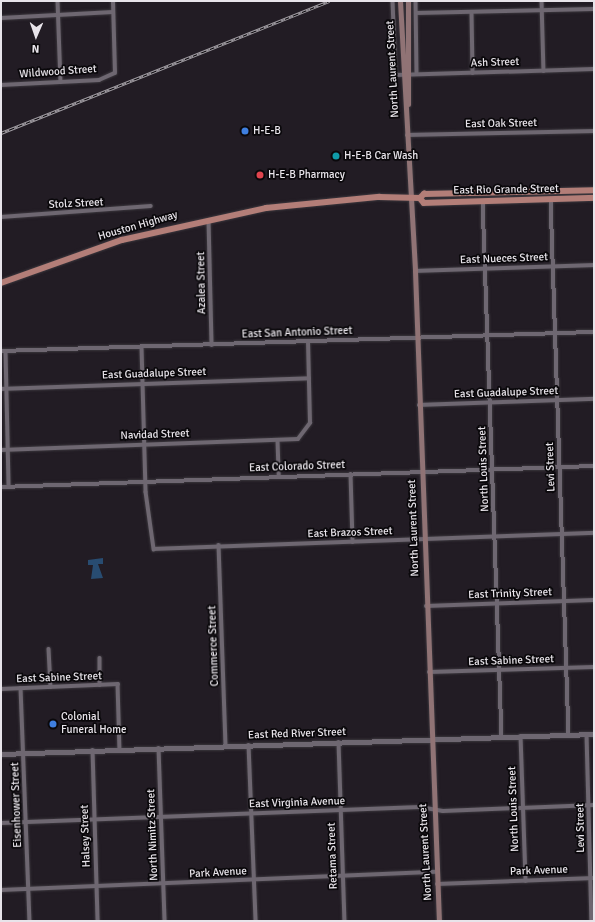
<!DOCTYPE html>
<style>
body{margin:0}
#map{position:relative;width:595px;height:922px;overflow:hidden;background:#221c24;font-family:Signika,sans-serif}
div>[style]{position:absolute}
.water>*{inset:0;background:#284c71}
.roads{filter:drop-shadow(0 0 1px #3c383e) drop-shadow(0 0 1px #3c383e)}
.minor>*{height:3.5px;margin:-1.75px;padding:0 1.75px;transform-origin:1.75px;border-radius:1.75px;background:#6e6771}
.tertiary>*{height:4.5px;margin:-2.25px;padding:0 2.25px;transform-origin:2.25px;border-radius:2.25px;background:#6e6771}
.secondary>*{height:5px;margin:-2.5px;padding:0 2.5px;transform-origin:2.5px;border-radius:2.5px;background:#907375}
.primary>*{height:5.5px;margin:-2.75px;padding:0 2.75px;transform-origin:2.75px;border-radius:2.75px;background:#b37e78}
.rail>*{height:3px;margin-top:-1.5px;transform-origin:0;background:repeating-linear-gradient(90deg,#0a080b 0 4.5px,#a09ca2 0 9px);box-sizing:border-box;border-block:1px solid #a09ca2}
.dots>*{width:11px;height:11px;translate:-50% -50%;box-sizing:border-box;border:2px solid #0a080b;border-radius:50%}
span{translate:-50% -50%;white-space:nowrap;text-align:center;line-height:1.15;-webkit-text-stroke:3.5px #0a080b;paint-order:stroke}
.street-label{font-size:11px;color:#e8e4ea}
.poi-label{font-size:11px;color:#e8e4ea}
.left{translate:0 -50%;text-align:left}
.frame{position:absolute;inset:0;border:2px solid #e8e4ea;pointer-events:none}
.north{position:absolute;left:16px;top:16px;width:40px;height:40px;-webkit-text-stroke:3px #0a080b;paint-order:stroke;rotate:182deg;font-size:11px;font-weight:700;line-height:16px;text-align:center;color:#e8e4ea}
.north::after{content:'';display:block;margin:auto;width:14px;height:18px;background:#e8e4ea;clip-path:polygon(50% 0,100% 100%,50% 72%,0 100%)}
</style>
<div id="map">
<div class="water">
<div style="clip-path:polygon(103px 558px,103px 564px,98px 564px,103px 578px,91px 579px,93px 565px,88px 565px,88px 560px)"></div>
</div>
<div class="roads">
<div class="minor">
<div style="left:58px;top:1px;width:81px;rotate:87.9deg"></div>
<div style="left:393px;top:1px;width:74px;rotate:87.7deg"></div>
<div style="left:396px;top:75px;width:198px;rotate:-1.7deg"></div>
<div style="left:416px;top:1px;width:73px;rotate:89.2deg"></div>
<div style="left:542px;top:1px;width:70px;rotate:88.4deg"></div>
<div style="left:416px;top:13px;width:178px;rotate:-1.3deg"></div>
<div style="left:472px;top:13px;width:60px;rotate:89deg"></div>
<div style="left:1px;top:18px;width:112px;rotate:-3.1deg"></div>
<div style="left:1px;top:85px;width:98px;rotate:-2.9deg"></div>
<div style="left:99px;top:80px;width:17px;rotate:-24deg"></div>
<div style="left:115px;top:73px;width:72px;rotate:-91.6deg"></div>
<div style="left:407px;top:135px;width:187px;rotate:-1.2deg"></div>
<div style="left:551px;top:199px;width:536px;rotate:88.08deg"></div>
<div style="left:483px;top:201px;width:536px;rotate:87.97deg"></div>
<div style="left:1px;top:217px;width:150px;rotate:-4.2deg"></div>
<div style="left:209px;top:220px;width:125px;rotate:88.6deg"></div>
<div style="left:415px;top:271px;width:179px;rotate:-1.9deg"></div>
<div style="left:142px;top:347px;width:145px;rotate:88.4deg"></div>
<div style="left:146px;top:492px;width:58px;rotate:82deg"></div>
<div style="left:154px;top:549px;width:440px;rotate:-2.1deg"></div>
<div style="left:1px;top:351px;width:593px;rotate:-1.84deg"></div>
<div style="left:6px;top:351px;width:136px;rotate:88.7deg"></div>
<div style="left:1px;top:389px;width:308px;rotate:-2deg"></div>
<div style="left:419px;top:405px;width:175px;rotate:-2deg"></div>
<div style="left:278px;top:441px;width:36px;rotate:88deg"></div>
<div style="left:1px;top:450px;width:297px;rotate:-2.1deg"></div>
<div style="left:298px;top:439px;width:20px;rotate:-53deg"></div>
<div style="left:310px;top:423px;width:81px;rotate:-91.4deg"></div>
<div style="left:351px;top:474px;width:68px;rotate:88.3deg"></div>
<div style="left:1px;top:487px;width:593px;rotate:-2.03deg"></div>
<div style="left:219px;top:545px;width:201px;rotate:88deg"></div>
<div style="left:426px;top:606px;width:168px;rotate:-2deg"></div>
<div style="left:49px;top:649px;width:38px;rotate:87deg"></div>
<div style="left:100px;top:658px;width:27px;rotate:90deg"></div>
<div style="left:429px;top:672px;width:165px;rotate:-1.7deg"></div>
<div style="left:21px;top:688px;width:233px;rotate:87.8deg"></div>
<div style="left:1px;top:689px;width:117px;rotate:-2.4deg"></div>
<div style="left:118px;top:684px;width:66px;rotate:88.3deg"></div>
<div style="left:587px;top:734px;width:187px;rotate:88.5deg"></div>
<div style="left:521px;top:736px;width:145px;rotate:88deg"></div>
<div style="left:339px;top:742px;width:179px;rotate:88.1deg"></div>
<div style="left:249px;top:745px;width:176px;rotate:87.7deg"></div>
<div style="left:159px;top:748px;width:173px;rotate:88deg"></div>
<div style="left:93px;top:750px;width:171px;rotate:88.3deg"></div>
<div style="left:1px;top:823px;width:419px;rotate:-2.2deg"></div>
<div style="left:420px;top:807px;width:23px;rotate:10deg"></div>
<div style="left:443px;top:811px;width:151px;rotate:-2.3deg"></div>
<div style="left:437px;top:884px;width:157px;rotate:-2.2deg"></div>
<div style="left:1px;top:890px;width:435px;rotate:-2.4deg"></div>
</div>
<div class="tertiary">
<div style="left:1px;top:754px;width:593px;rotate:-1.93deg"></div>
</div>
<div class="secondary">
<div style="left:400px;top:1px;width:270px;rotate:86.8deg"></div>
<div style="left:415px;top:271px;width:650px;rotate:87.89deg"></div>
<div style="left:408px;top:1px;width:103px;rotate:90deg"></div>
</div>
<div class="primary">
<div style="left:420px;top:198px;width:6px;rotate:51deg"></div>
<div style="left:424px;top:203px;width:170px;rotate:-1.7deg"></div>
<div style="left:1px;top:283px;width:128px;rotate:-19.6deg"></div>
<div style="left:122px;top:240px;width:148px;rotate:-12.5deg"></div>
<div style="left:266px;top:208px;width:114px;rotate:-5.6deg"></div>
<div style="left:379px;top:197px;width:41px;rotate:1.4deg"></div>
<div style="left:420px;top:198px;width:6px;rotate:-45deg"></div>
<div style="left:424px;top:194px;width:170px;rotate:-1.3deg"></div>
</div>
</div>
<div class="rail">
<div style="left:1px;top:133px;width:354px;rotate:-21.9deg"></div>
</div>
<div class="dots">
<div style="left:245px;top:131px;background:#3f7fe0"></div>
<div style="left:336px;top:156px;background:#0f9aa8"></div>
<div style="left:260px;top:175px;background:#e0444e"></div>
<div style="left:53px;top:724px;background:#3f7fe0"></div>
</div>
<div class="street-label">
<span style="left:495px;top:63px;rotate:-2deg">Ash Street</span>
<span style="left:393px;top:69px;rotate:-93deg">North Laurent Street</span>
<span style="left:58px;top:72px;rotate:-4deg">Wildwood Street</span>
<span style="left:501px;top:124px;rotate:-1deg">East Oak Street</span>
<span style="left:506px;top:190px;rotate:-1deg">East Rio Grande Street</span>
<span style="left:76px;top:204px;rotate:-3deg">Stolz Street</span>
<span style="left:138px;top:226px;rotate:-16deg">Houston Highway</span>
<span style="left:504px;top:259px;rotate:-2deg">East Nueces Street</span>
<span style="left:202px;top:283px;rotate:-91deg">Azalea Street</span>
<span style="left:297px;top:333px;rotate:-2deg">East San Antonio Street</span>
<span style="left:154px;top:374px;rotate:-2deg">East Guadalupe Street</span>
<span style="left:506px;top:393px;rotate:-2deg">East Guadalupe Street</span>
<span style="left:155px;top:435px;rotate:-2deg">Navidad Street</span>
<span style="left:297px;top:467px;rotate:-2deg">East Colorado Street</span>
<span style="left:551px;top:467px;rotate:-92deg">Levi Street</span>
<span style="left:484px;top:469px;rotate:-92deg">North Louis Street</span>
<span style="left:414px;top:528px;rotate:-92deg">North Laurent Street</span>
<span style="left:350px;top:533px;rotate:-2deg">East Brazos Street</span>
<span style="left:510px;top:594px;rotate:-2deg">East Trinity Street</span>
<span style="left:214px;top:646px;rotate:-92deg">Commerce Street</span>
<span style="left:511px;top:661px;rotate:-2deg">East Sabine Street</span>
<span style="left:59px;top:678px;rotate:-2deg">East Sabine Street</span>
<span style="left:297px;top:734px;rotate:-2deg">East Red River Street</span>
<span style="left:297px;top:803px;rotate:-2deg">East Virginia Avenue</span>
<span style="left:17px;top:805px;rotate:-92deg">Eisenhower Street</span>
<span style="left:514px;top:809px;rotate:-92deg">North Louis Street</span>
<span style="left:581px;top:828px;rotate:-91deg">Levi Street</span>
<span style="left:153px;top:835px;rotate:-92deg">North Nimitz Street</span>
<span style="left:86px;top:836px;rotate:-92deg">Halsey Street</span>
<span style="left:426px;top:852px;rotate:-93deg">North Laurent Street</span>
<span style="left:333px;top:856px;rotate:-92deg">Retama Street</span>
<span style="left:539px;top:871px;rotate:-2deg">Park Avenue</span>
<span style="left:218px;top:873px;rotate:-3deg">Park Avenue</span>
</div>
<div class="poi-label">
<span class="left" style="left:253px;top:131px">H-E-B</span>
<span class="left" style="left:344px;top:156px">H-E-B Car Wash</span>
<span class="left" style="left:268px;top:175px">H-E-B Pharmacy</span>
<span class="left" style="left:61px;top:724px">Colonial<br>Funeral Home</span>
</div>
<div class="frame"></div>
<div class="north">N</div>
</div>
